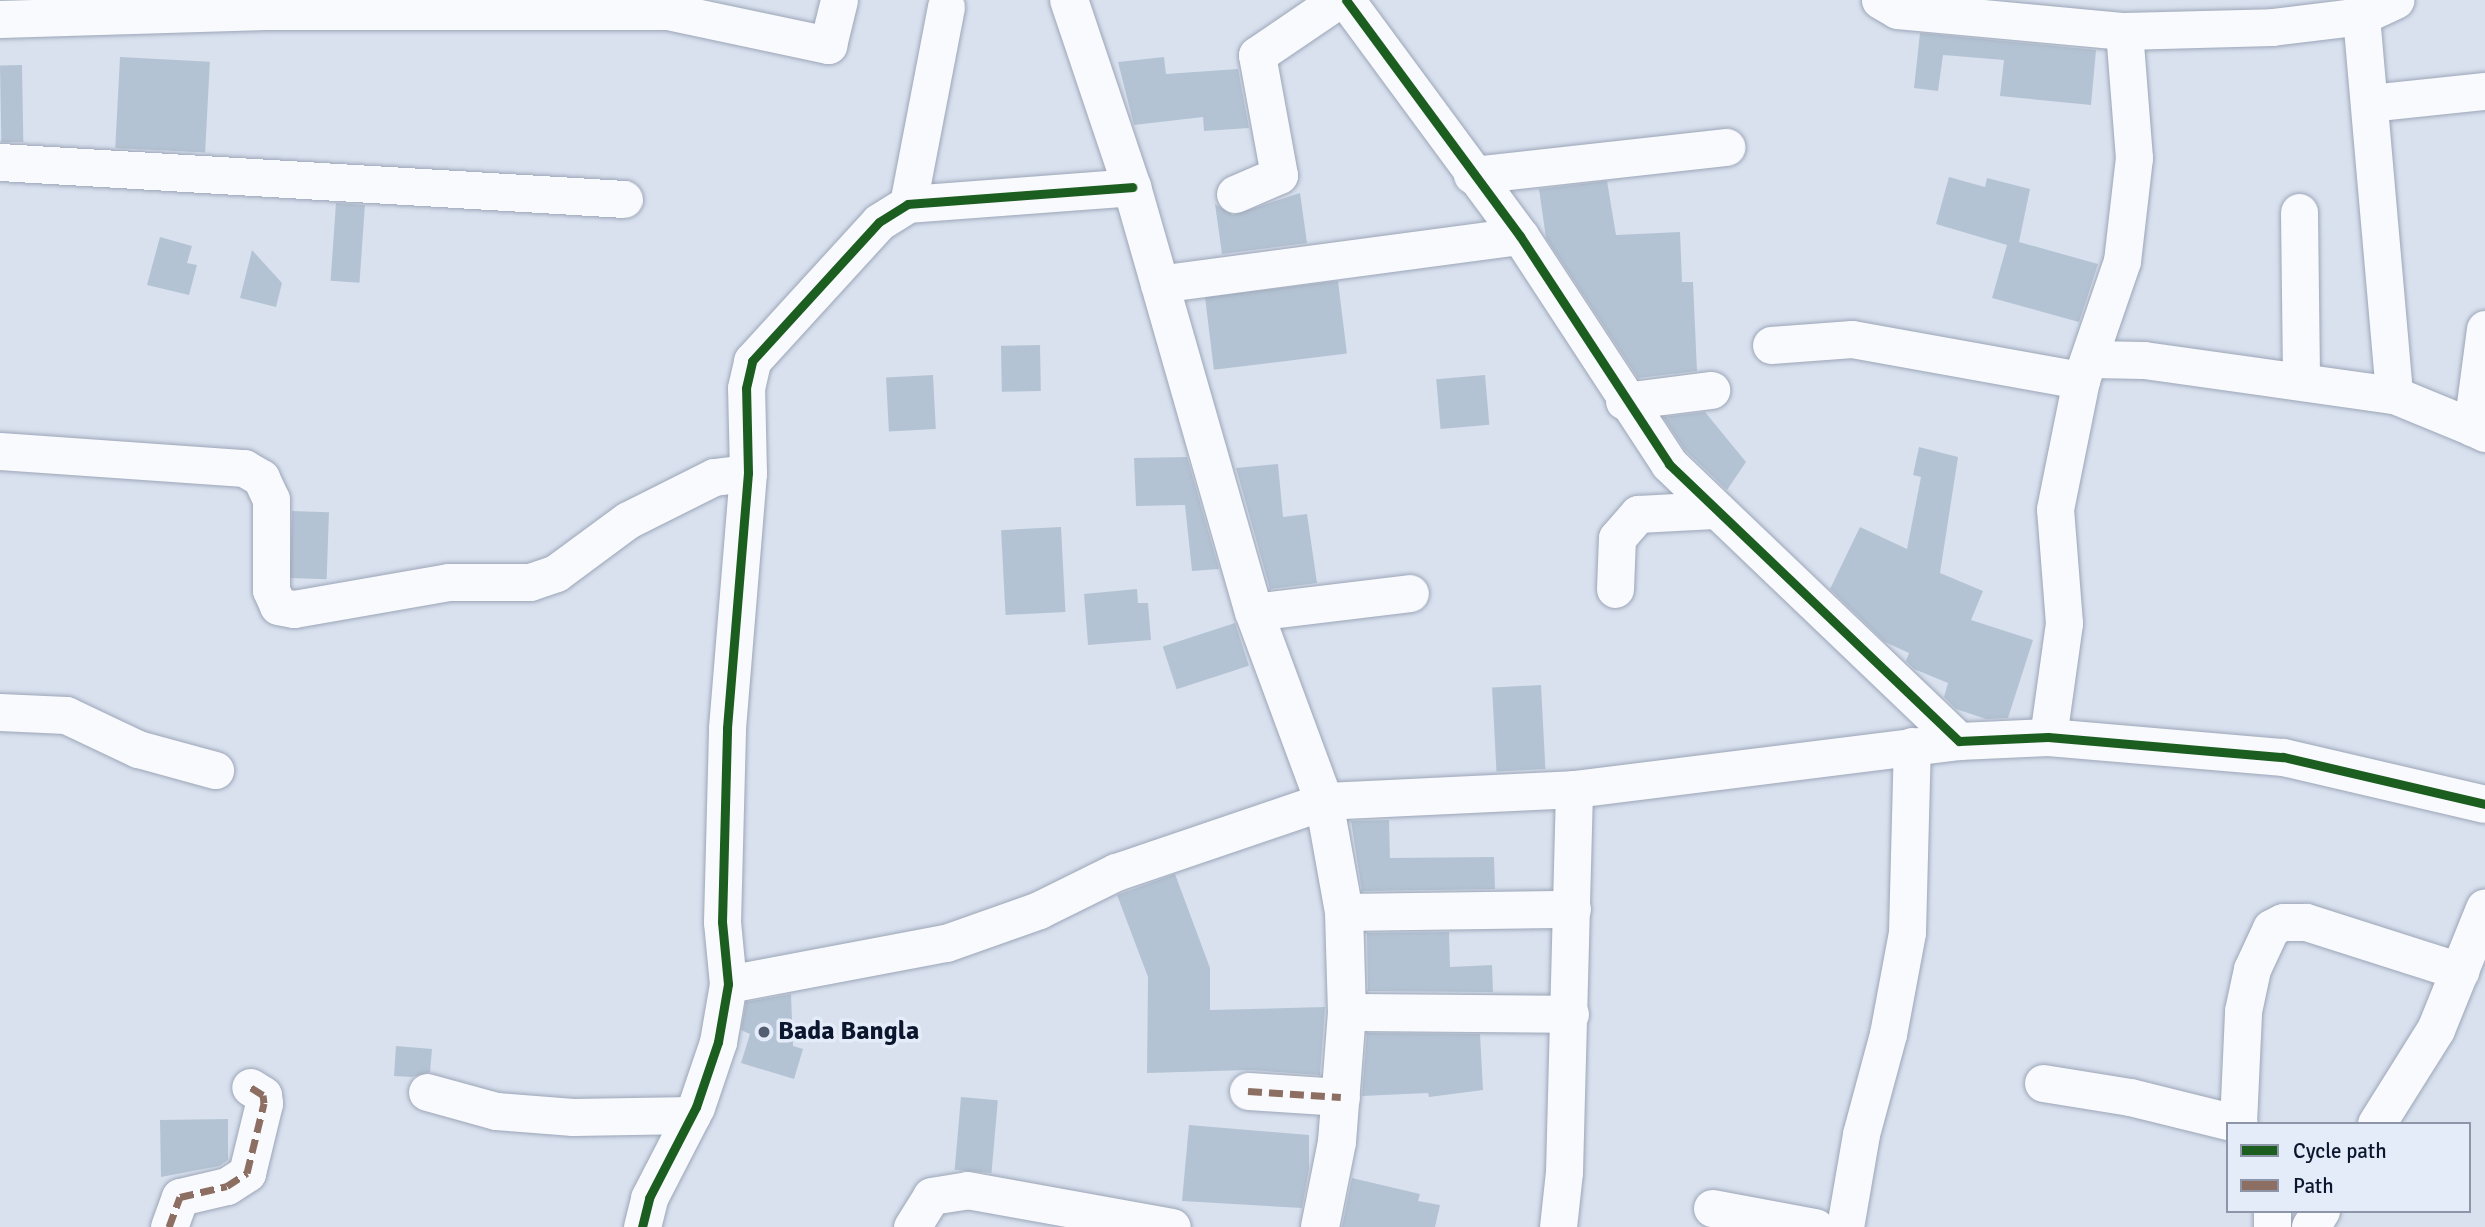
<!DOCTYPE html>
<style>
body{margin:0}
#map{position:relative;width:2485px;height:1227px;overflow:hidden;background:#d9e1ef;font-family:Signika,sans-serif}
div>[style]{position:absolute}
.building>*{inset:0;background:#b4c3d3;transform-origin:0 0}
.roads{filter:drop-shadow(0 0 2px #9ca6b7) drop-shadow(0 0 2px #9ca6b7)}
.minor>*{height:37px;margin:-18.5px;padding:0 18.5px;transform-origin:18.5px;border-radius:18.5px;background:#f9fafd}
.tertiary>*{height:38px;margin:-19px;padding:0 19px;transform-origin:19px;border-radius:19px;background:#f9fafd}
.quiet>*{height:7px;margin-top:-3.5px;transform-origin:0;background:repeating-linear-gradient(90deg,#8d6e63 0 14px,transparent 0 21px)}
.cycleway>*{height:9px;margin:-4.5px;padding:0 4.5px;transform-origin:4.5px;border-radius:4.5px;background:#1b5e20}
.dots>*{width:19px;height:19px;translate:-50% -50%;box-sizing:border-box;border:4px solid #e4ebf9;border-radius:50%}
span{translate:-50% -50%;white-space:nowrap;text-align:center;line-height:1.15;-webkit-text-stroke:7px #e4ebf9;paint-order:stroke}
.poi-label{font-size:26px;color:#0b172e;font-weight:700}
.left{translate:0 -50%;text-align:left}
.legend{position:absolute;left:2226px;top:1122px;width:245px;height:91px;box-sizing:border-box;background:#e4ebf9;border:2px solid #8d96a8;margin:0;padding:9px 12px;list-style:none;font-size:21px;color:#0b172e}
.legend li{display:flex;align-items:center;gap:14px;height:35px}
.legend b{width:35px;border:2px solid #8d96a8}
</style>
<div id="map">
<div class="building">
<div style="clip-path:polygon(1920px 33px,2096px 50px,2091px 105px,2000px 96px,2004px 60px,1943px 55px,1938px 91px,1914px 88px)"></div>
<div style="left:120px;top:57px;width:90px;height:91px;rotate:3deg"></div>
<div style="clip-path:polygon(1164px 57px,1166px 74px,1238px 69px,1249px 128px,1204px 131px,1203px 117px,1134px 125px,1118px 62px)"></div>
<div style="left:22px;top:65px;width:77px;height:22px;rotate:89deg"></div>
<div style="clip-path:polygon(1949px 177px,1985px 187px,1987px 178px,2030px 189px,2019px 242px,2098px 264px,2079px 322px,1992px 298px,2007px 245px,1936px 224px)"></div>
<div style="clip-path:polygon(1607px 181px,1616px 235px,1680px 232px,1682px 282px,1693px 282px,1697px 371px,1638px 378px,1546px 238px,1539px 189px)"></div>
<div style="clip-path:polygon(1300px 193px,1307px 243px,1222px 254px,1215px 204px,1233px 215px)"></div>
<div style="left:336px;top:203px;width:29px;height:78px;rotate:4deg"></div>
<div style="clip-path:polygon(160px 237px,192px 246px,187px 263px,197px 265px,189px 295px,147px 285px)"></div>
<div style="clip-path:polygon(252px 250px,282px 283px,276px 307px,240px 298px)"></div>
<div style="left:1338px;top:281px;width:73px;height:134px;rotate:83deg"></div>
<div style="left:1040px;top:345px;width:46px;height:39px;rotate:89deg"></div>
<div style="left:933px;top:375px;width:54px;height:47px;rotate:87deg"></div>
<div style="left:1485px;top:375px;width:50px;height:49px;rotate:85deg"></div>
<div style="clip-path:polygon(1705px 412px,1746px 462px,1727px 490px,1685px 450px,1663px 417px)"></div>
<div style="clip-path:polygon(1919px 447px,1958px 457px,1940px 573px,1983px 591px,1971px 620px,2033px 640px,2008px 718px,1986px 719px,1956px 709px,1944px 697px,1948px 683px,1914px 669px,1906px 661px,1909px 653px,1885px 642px,1830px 589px,1860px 527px,1907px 549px,1921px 477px,1913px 475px)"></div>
<div style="clip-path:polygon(1187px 457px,1219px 569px,1192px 571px,1185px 505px,1136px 506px,1134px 458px)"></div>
<div style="clip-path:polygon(1278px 464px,1283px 517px,1307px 514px,1317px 583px,1270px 589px,1236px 468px)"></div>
<div style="left:292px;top:511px;width:37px;height:67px;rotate:2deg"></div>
<div style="left:1061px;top:527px;width:85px;height:60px;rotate:87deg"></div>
<div style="clip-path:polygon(1137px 589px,1138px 603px,1148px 603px,1151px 640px,1088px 645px,1084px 594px)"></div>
<div style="left:1235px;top:623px;width:45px;height:76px;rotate:72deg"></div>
<div style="left:1541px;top:685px;width:84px;height:49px;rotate:87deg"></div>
<div style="clip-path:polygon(1389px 820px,1390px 858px,1494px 857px,1495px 889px,1362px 891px,1351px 821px)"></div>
<div style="clip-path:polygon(1175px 874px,1210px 968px,1210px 1010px,1325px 1007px,1320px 1075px,1249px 1070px,1147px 1073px,1148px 977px,1117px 895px)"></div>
<div style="clip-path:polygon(1449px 932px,1450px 967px,1492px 965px,1493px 992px,1368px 991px,1367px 933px)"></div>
<div style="clip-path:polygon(791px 994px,793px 1046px,803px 1049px,794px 1079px,741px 1063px,750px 1034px,741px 1030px,746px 1002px)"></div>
<div style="clip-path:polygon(1367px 1033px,1480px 1034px,1483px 1090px,1429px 1097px,1428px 1093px,1362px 1096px)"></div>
<div style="clip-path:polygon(396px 1046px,432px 1049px,430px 1072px,412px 1077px,394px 1076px)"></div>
<div style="left:961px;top:1097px;width:37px;height:73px;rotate:5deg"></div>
<div style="clip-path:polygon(228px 1119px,228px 1160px,219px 1166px,161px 1177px,160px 1120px)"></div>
<div style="clip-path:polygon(1189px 1125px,1309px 1135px,1309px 1169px,1302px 1208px,1182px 1201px)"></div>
<div style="clip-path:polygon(1352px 1178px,1420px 1194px,1418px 1201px,1440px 1205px,1435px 1227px,1342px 1227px)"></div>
</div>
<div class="roads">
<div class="minor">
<div style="left:1346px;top:0;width:293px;rotate:53.6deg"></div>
<div style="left:1520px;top:236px;width:272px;rotate:56.8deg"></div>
<div style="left:1669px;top:464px;width:401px;rotate:43.7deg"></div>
<div style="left:1959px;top:741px;width:89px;rotate:-2.6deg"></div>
<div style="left:2048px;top:737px;width:236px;rotate:4.9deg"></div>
<div style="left:2283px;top:757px;width:207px;rotate:13.1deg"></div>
<div style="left:1880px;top:0;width:20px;rotate:30deg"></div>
<div style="left:1897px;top:10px;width:228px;rotate:5.3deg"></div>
<div style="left:2124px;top:31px;width:148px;rotate:-1.5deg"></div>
<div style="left:2272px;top:27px;width:90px;rotate:-7deg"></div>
<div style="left:2361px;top:16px;width:38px;rotate:-25deg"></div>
<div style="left:2361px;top:16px;width:380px;rotate:85deg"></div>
<div style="left:0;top:19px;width:266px;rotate:-1.7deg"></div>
<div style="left:266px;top:11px;width:401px"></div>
<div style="left:667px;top:11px;width:165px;rotate:11.9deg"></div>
<div style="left:828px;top:45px;width:46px;rotate:-76.3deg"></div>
<div style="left:2370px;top:103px;width:116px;rotate:-6deg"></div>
<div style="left:0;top:162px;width:625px;rotate:3.39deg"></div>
<div style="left:1472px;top:175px;width:256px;rotate:-6.3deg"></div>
<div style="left:1235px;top:194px;width:48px;rotate:-23.4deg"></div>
<div style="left:1279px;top:175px;width:122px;rotate:-100.4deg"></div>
<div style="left:1257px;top:55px;width:98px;rotate:-34.2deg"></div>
<div style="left:908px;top:204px;width:201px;rotate:-79.1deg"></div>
<div style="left:2299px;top:212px;width:167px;rotate:89.3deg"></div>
<div style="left:1159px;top:284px;width:364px;rotate:-7.6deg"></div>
<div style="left:2485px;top:329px;width:99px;rotate:97.6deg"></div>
<div style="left:2472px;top:427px;width:14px;rotate:25deg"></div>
<div style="left:1771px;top:345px;width:81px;rotate:-4.2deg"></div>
<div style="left:1852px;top:339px;width:233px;rotate:10.2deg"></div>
<div style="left:2091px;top:359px;width:53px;rotate:1.1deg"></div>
<div style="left:2144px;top:360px;width:252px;rotate:8deg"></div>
<div style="left:2394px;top:395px;width:84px;rotate:22.3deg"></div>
<div style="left:1624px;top:401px;width:88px;rotate:-7.2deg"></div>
<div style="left:0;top:451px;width:245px;rotate:4deg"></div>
<div style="left:244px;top:468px;width:20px;rotate:30deg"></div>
<div style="left:261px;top:478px;width:23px;rotate:65deg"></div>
<div style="left:271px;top:499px;width:91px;rotate:90deg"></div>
<div style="left:271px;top:590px;width:17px;rotate:66deg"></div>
<div style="left:278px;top:606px;width:16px;rotate:11deg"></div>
<div style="left:294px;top:609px;width:157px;rotate:-9.9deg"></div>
<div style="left:449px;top:582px;width:81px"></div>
<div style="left:530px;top:582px;width:28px;rotate:-19deg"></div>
<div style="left:556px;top:573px;width:89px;rotate:-36.4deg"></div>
<div style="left:628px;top:520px;width:96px;rotate:-26.6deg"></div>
<div style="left:714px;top:477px;width:34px;rotate:-7deg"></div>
<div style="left:1615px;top:589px;width:51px;rotate:-87.8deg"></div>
<div style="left:1617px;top:538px;width:32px;rotate:-49deg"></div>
<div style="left:1638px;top:514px;width:76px;rotate:-3deg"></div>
<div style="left:1254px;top:612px;width:157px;rotate:-6.9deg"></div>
<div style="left:0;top:712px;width:66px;rotate:2.6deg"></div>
<div style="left:66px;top:715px;width:80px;rotate:25.3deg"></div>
<div style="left:138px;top:749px;width:80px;rotate:15.3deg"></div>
<div style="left:2048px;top:737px;width:115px;rotate:-82deg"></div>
<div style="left:2064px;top:623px;width:114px;rotate:-94.5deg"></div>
<div style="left:2055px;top:509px;width:132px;rotate:-78.6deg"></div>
<div style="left:2081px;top:380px;width:126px;rotate:-71deg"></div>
<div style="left:2122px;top:261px;width:104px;rotate:-83.4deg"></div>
<div style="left:2134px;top:158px;width:127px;rotate:-94.5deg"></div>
<div style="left:1344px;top:912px;width:228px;rotate:-0.8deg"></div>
<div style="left:728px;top:984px;width:222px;rotate:-10.7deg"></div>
<div style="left:946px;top:943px;width:99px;rotate:-19.5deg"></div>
<div style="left:1039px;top:910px;width:86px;rotate:-26.3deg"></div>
<div style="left:1116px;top:872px;width:220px;rotate:-18.8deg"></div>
<div style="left:1324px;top:801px;width:250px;rotate:-2.7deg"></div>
<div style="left:1574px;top:789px;width:388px;rotate:-7.1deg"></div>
<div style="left:1347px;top:1012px;width:223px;rotate:0.5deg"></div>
<div style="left:2043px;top:1083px;width:88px;rotate:9.1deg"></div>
<div style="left:2130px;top:1097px;width:112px;rotate:13.9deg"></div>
<div style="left:1248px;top:1091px;width:93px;rotate:3.7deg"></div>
<div style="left:427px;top:1092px;width:72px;rotate:15.4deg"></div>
<div style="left:496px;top:1111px;width:77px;rotate:4.5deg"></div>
<div style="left:573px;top:1117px;width:119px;rotate:-1deg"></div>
<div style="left:2238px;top:1123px;width:112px;rotate:-87.4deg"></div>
<div style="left:2243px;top:1011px;width:43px;rotate:-77.9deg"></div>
<div style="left:2252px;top:969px;width:45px;rotate:-65.1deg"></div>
<div style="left:2271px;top:928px;width:13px;rotate:-27deg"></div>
<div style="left:2283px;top:922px;width:23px"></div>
<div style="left:2306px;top:922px;width:162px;rotate:17.7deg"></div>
<div style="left:1712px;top:1208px;width:105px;rotate:10.5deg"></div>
<div style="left:169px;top:1227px;width:32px;rotate:-70deg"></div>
<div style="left:180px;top:1197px;width:48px;rotate:-13.2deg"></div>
<div style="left:227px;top:1186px;width:24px;rotate:-33deg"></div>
<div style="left:247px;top:1173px;width:72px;rotate:-76.3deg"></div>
<div style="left:264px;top:1103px;width:8px;rotate:-97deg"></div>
<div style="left:263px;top:1095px;width:15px;rotate:-148deg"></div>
<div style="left:642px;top:1227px;width:30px;rotate:-76deg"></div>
<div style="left:649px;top:1198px;width:102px;rotate:-62.7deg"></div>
<div style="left:696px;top:1107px;width:69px;rotate:-71.3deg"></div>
<div style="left:718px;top:1042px;width:59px;rotate:-80.2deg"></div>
<div style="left:728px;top:984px;width:62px;rotate:-95.5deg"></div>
<div style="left:722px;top:922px;width:194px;rotate:-88.5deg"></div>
<div style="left:727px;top:728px;width:256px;rotate:-85.3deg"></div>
<div style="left:748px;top:473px;width:85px;rotate:-91.3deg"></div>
<div style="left:746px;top:388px;width:28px;rotate:-77deg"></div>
<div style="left:752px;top:361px;width:188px;rotate:-47.6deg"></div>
<div style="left:879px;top:222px;width:34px;rotate:-32deg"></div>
<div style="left:908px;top:204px;width:225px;rotate:-4.3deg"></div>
<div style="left:912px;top:1227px;width:36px;rotate:-58deg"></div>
<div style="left:931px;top:1196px;width:36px;rotate:-9deg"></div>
<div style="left:967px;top:1190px;width:208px;rotate:10.2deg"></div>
<div style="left:1558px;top:1227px;width:55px;rotate:-83.8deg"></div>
<div style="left:1564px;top:1172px;width:383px;rotate:-88.5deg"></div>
<div style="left:1845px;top:1227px;width:94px;rotate:-80.2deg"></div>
<div style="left:1861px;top:1134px;width:104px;rotate:-74.9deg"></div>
<div style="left:1888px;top:1034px;width:104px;rotate:-79.4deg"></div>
<div style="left:1907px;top:932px;width:186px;rotate:-88.5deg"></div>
<div style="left:2272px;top:1227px;width:16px;rotate:-90deg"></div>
</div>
<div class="tertiary">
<div style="left:1069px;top:0;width:197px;rotate:71.4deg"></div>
<div style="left:1132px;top:187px;width:442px;rotate:74deg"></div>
<div style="left:1254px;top:612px;width:202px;rotate:69.7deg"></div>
<div style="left:1324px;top:801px;width:113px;rotate:79.8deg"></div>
<div style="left:1344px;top:912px;width:100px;rotate:88.3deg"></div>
<div style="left:1347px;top:1012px;width:130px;rotate:94.4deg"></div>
<div style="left:1337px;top:1142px;width:87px;rotate:101.3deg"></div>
<div style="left:2377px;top:1124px;width:111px;rotate:-57.9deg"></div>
<div style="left:2436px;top:1030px;width:131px;rotate:-68deg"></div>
<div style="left:2311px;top:1227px;width:19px;rotate:-58deg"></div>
</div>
</div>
<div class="quiet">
<div style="left:1248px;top:1091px;width:93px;rotate:3.7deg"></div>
<div style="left:169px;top:1227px;width:32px;rotate:-70deg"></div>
<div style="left:180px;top:1197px;width:48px;rotate:-13.2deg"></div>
<div style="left:227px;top:1186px;width:24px;rotate:-33deg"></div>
<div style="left:247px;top:1173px;width:72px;rotate:-76.3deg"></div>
<div style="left:264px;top:1103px;width:8px;rotate:-97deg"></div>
<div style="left:263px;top:1095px;width:15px;rotate:-148deg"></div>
</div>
<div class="cycleway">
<div style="left:1346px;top:0;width:293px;rotate:53.6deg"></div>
<div style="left:1520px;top:236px;width:272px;rotate:56.8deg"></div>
<div style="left:1669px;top:464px;width:401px;rotate:43.7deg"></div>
<div style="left:1959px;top:741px;width:89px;rotate:-2.6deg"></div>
<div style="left:2048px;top:737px;width:236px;rotate:4.9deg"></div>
<div style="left:2283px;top:757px;width:207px;rotate:13.1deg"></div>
<div style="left:642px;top:1227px;width:30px;rotate:-76deg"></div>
<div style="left:649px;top:1198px;width:102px;rotate:-62.7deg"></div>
<div style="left:696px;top:1107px;width:69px;rotate:-71.3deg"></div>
<div style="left:718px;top:1042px;width:59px;rotate:-80.2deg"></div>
<div style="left:728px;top:984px;width:62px;rotate:-95.5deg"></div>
<div style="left:722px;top:922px;width:194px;rotate:-88.5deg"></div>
<div style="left:727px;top:728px;width:256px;rotate:-85.3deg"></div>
<div style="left:748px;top:473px;width:85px;rotate:-91.3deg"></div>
<div style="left:746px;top:388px;width:28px;rotate:-77deg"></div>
<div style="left:752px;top:361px;width:188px;rotate:-47.6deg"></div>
<div style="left:879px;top:222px;width:34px;rotate:-32deg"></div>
<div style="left:908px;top:204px;width:225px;rotate:-4.3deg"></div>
</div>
<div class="dots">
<div style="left:764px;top:1032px;background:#535e72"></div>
</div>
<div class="poi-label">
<span class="left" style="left:778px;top:1032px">Bada Bangla</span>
</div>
<ul class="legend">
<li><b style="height:9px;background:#1b5e20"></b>Cycle path</li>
<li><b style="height:9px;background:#8d6e63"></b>Path</li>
</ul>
</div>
